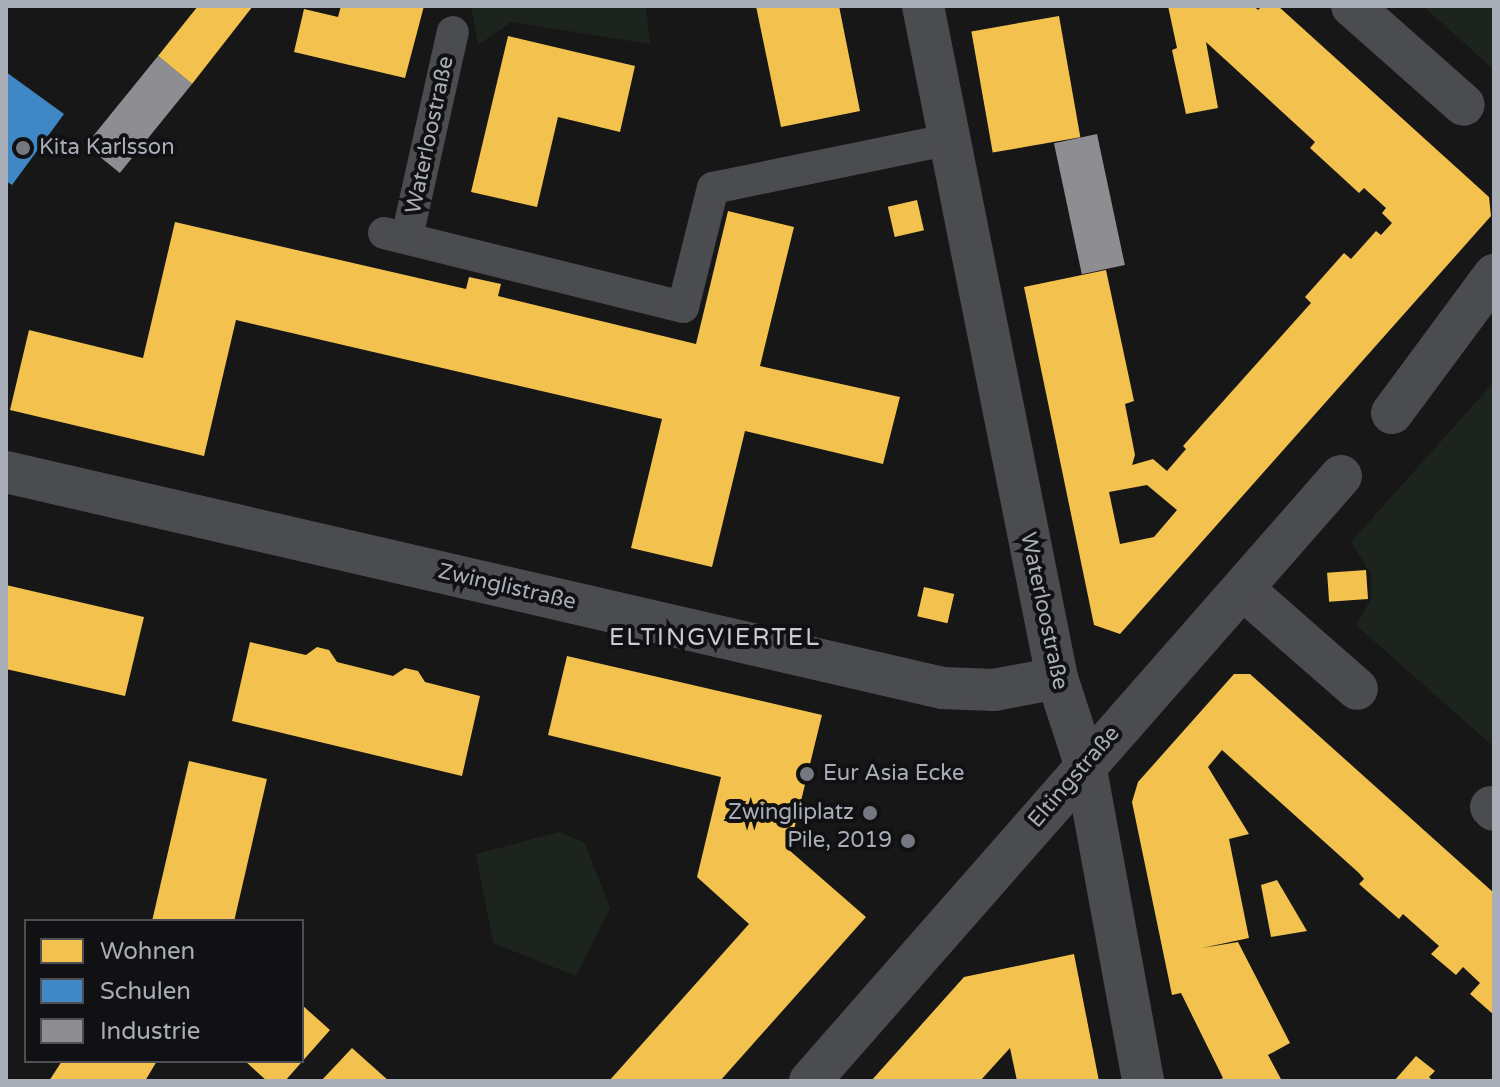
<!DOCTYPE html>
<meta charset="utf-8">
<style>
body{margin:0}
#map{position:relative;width:1500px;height:1087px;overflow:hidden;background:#171717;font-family:"Varela Round",sans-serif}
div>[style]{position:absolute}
.green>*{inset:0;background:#1d241e}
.homes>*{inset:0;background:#f2c14e;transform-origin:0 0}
.schools>*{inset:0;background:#3f88c5}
.industry>*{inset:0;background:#8d8d92;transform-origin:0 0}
.pedestrian>*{height:32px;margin:-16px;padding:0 16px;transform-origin:16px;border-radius:16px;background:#4b4c50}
.minor>*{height:42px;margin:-21px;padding:0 21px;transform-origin:21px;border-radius:21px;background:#4b4c50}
.dots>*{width:22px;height:22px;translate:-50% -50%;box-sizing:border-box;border:4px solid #111113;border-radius:50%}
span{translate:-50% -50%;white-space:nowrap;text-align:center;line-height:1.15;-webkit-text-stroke:8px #111113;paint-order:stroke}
.street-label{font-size:22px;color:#a8adb8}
.poi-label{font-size:22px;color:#a8adb8}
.left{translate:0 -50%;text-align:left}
.right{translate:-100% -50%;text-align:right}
.neighbourhood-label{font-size:24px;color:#c9ccd4;letter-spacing:2px}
.frame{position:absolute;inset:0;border:8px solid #a8adb8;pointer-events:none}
.legend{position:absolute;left:24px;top:919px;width:280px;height:144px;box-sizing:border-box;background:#111113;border:2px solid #4d4f55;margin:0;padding:10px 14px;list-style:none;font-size:24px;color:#a8adb8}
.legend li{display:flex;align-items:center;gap:16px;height:40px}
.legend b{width:40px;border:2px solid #4d4f55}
</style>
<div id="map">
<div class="green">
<div style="clip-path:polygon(471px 6px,646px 6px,650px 44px,511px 22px,478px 45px)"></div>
<div style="clip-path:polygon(1423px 6px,1494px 6px,1494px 70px)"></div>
<div style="clip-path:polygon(1494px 382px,1494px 747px,1356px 625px,1371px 599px,1371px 574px,1351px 542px)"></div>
<div style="clip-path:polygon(559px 832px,584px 842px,610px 908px,576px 976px,493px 943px,476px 854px)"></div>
</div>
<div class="homes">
<div style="clip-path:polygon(198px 6px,253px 6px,192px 84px,158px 56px)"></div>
<div style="clip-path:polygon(341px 6px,424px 6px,405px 78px,294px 52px,304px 9px,338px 17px)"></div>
<div style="clip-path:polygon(756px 6px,839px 6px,860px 111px,781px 127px)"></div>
<div style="clip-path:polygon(evenodd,1168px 6px,1254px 6px,1258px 10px,1262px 6px,1278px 6px,1489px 197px,1491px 216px,1120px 634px,1094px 625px,1024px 287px,1106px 270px,1134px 401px,1125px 404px,1135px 455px,1132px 465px,1153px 459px,1167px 471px,1186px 449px,1183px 446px,1311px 303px,1305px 297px,1344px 253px,1351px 259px,1376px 231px,1381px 235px,1392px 223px,1382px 213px,1386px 208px,1364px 188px,1359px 193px,1310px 148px,1315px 142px,1206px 42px,1218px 108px,1186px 114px,1172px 50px,1177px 48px,1168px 6px,1147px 485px,1177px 510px,1154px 537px,1120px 544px,1109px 492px,1147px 485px)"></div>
<div style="left:1059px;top:16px;width:123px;height:89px;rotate:80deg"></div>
<div style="clip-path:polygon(508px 36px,635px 66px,620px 132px,558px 117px,537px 207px,471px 192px)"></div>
<div style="left:917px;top:200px;width:31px;height:30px;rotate:77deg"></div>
<div style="clip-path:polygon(728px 211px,794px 227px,760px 366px,900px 397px,883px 464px,745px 431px,712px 567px,631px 548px,662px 419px,236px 320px,204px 456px,10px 410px,29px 330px,143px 358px,175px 222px,466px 289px,469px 277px,501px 284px,498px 296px,696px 344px)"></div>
<div style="left:1366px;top:570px;width:29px;height:39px;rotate:86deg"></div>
<div style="clip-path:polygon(6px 585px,144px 617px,125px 696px,6px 669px)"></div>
<div style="left:924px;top:587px;width:31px;height:30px;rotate:13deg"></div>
<div style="clip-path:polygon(250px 642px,306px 655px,317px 647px,329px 650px,337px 662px,393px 676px,405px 668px,418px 671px,425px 682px,480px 696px,462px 776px,232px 721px)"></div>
<div style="clip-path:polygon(567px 656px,822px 715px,789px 850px,866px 917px,720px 1081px,609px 1081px,749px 924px,697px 877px,721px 777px,548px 735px)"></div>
<div style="clip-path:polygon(1234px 674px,1250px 674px,1494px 893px,1494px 1015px,1470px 994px,1480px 983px,1463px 967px,1456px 975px,1431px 954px,1439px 946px,1403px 914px,1399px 919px,1359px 884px,1364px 879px,1359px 873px,1222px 750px,1208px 767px,1249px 834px,1229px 839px,1249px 938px,1202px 948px,1238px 942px,1290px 1043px,1268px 1055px,1282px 1081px,1217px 1081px,1223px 1078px,1181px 993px,1172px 995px,1132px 802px,1138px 782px)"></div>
<div style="left:189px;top:761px;width:80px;height:165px;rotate:13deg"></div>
<div style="clip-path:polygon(1277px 880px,1307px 931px,1271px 937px,1261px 885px)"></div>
<div style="clip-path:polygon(1074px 954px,1099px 1081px,1017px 1081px,1010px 1048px,980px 1081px,871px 1081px,964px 977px)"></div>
<div style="clip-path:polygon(302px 1005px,330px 1030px,285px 1081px,267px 1081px,245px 1061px,302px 1061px)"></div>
<div style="clip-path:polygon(352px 1048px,389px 1081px,321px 1081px)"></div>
<div style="clip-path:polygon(1416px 1056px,1435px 1071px,1429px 1077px,1433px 1081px,1394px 1081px)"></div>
<div style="clip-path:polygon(62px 1061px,157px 1061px,145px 1081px,49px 1081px)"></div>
</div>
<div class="schools">
<div style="clip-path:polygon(6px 72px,64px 114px,12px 185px,6px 181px)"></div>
</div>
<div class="industry">
<div style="left:158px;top:56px;width:44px;height:115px;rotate:39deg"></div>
<div style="left:1097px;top:134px;width:134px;height:44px;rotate:78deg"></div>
</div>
<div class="pedestrian">
<div style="left:384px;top:233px;width:308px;rotate:13.9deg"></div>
<div style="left:683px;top:307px;width:123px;rotate:-75.9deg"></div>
<div style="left:713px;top:188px;width:239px;rotate:-11.6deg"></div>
<div style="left:407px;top:237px;width:210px;rotate:-77.4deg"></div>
</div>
<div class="minor">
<div style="left:923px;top:6px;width:685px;rotate:78.72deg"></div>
<div style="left:1057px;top:678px;width:90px;rotate:72deg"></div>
<div style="left:1085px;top:764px;width:322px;rotate:79.6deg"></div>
<div style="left:1352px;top:6px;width:149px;rotate:41.5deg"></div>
<div style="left:1392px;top:413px;width:172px;rotate:-53.5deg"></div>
<div style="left:6px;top:472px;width:961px;rotate:12.99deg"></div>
<div style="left:942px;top:688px;width:52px;rotate:2.2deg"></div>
<div style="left:994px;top:690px;width:64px;rotate:-10.8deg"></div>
<div style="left:1244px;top:590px;width:150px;rotate:41.2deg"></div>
<div style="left:1491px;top:807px;width:4px;rotate:45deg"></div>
<div style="left:810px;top:1081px;width:805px;rotate:-48.73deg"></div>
</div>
<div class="dots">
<div style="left:23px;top:148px;background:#757880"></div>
<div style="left:807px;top:774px;background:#757880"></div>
<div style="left:870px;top:813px;background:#757880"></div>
<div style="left:908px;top:841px;background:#757880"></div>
</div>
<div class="street-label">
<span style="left:430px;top:135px;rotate:-78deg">Waterloostraße</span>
<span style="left:507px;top:587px;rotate:13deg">Zwinglistraße</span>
<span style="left:1044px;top:611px;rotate:78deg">Waterloostraße</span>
<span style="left:1074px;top:777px;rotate:-49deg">Eltingstraße</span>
</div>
<div class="poi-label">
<span class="left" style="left:39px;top:148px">Kita Karlsson</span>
<span class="left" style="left:823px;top:774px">Eur Asia Ecke</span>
<span class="right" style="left:854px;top:813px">Zwingliplatz</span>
<span class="right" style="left:892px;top:841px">Pile, 2019</span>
</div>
<div class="neighbourhood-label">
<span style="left:715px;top:638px">ELTINGVIERTEL</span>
</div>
<div class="frame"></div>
<ul class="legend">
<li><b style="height:22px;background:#f2c14e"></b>Wohnen</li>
<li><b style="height:22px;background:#3f88c5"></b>Schulen</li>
<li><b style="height:22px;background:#8d8d92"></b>Industrie</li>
</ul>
</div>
